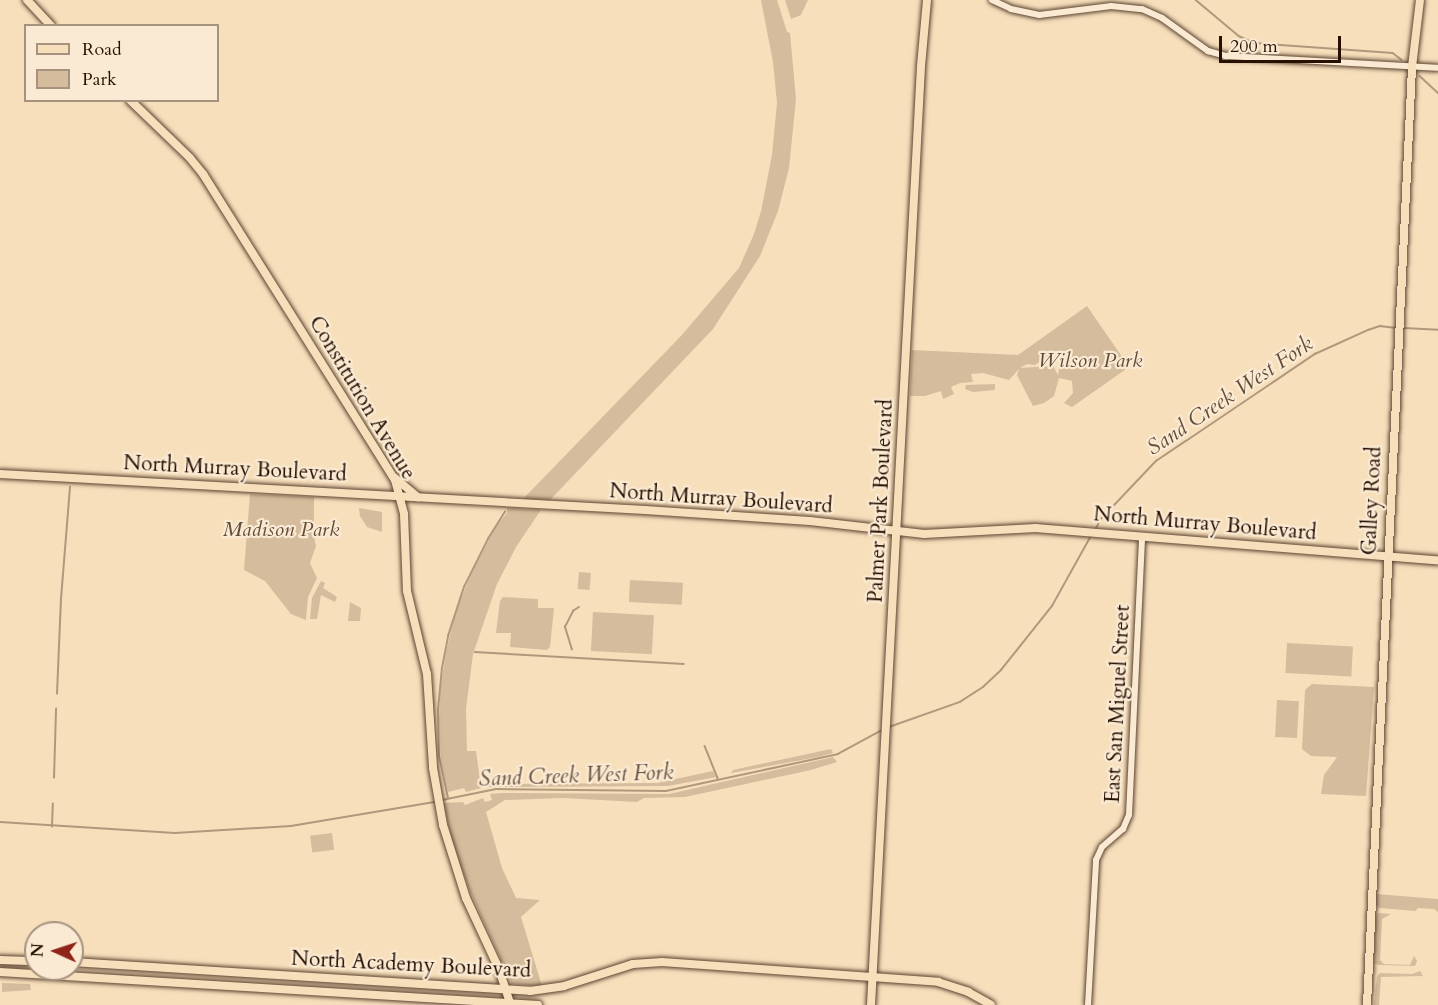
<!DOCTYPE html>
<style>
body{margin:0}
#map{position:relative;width:1438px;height:1005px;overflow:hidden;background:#f7dfbc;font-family:Cardo,serif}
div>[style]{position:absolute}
.green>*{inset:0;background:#d4bc9c;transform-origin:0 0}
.stream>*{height:1.5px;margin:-0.75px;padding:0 0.75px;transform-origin:0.75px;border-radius:0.75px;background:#b0987d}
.roads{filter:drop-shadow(0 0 2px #5b4330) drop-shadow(0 0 2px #5b4330)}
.minor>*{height:6px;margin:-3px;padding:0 3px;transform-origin:3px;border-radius:3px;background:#faead3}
.major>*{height:8px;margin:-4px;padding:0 4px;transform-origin:4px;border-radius:4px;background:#f7dfbc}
.highway>*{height:8px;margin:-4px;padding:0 4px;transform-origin:4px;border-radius:4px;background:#f7dfbc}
span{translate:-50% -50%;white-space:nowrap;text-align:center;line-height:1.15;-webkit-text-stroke:4.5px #faead3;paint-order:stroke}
.park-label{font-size:21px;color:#644c38;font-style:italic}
.street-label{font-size:21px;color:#270f02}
.water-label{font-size:22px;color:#654d39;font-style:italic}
.legend{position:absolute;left:24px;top:24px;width:195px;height:78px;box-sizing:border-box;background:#faead3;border:2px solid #a6927f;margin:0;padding:8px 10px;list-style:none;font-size:18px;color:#270f02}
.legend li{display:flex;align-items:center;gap:12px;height:30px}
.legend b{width:30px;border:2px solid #a6927f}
.north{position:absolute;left:24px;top:921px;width:60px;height:60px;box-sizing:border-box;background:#faead3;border:2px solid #a6927f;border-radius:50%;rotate:273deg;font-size:16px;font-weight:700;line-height:24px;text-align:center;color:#270f02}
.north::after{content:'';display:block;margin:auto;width:21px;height:27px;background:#8f2418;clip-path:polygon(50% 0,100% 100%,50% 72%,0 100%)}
.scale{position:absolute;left:1219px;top:36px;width:122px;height:27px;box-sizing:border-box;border:3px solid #270f02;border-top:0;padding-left:8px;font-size:18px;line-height:21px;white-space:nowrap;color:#270f02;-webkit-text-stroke:4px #faead3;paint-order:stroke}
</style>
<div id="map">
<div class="green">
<div style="clip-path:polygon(761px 0,777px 0,787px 32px,790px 33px,796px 99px,789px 168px,778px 211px,760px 256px,713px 329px,550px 500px,523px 499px,681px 336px,739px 268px,754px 234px,761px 211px,772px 155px,777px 103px,773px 62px)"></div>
<div style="clip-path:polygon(785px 0,808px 0,801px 15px,791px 19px)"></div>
<div style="clip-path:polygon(evenodd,1087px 306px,1129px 367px,1072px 407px,1064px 403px,1073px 393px,1072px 381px,1059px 378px,1054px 396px,1044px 403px,1033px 406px,1017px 375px,1019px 369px,1009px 380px,983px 373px,971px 374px,973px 382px,960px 383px,951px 387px,954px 394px,943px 399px,941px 391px,925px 396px,910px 396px,912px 350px,1018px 355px,1087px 306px,1055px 351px,1062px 354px,1058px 375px,1053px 366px,1020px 368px,1027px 364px,1035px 365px,1055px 351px)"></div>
<div style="clip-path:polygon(995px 384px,995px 390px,973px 392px,965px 389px,966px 385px)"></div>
<div style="clip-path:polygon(250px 494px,314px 497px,314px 537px,316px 546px,310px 563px,317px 578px,308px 597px,306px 620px,291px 614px,265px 581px,244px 570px)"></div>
<div style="clip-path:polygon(359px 508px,382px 512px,382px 532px,367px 527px,360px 516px)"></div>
<div style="clip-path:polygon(507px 508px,541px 510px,516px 547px,497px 584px,473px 654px,466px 709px,467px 751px,476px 751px,481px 788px,466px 792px,464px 788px,448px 792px,441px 764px,439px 722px,440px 690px,446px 652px,455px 614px,472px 571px,497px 525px,507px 513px)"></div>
<div style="left:579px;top:572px;width:12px;height:17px;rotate:5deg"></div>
<div style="left:630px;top:580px;width:53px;height:22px;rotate:3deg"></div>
<div style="clip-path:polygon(321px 581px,325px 583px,323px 588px,337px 597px,335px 602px,321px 595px,317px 619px,310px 619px,312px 598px)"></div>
<div style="clip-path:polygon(503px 597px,538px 599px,538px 608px,554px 608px,550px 647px,547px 650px,510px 647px,511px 633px,496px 633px,500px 601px)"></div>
<div style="clip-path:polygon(350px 602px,361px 608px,360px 621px,348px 621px)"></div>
<div style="left:593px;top:612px;width:61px;height:39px;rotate:3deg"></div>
<div style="left:1287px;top:643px;width:66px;height:30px;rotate:3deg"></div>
<div style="clip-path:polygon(1312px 684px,1374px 687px,1366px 796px,1321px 794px,1324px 775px,1337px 757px,1311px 756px,1302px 749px,1305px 690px)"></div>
<div style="left:1277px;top:700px;width:22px;height:37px;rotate:3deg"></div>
<div style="clip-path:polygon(831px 749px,833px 753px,818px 757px,731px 773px,733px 770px)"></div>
<div style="clip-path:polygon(833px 757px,837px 762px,811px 770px,685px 797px,644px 798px,637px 802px,563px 798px,505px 800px,486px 812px,502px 868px,516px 898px,540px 900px,521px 917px,542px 986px,512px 984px,469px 889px,453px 844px,443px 803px,463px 802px,465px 805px,483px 798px,485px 802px,492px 800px,490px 794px,502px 793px,669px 794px)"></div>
<div style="clip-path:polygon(713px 771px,716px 777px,668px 786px,489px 787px,488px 784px,657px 783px)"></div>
<div style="left:332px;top:833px;width:17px;height:22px;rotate:83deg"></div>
<div style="clip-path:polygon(1376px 894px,1438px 899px,1438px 912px,1434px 909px,1418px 908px,1415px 911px,1380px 908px,1376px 905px)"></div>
<div style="clip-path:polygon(1378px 913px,1391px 914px,1382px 919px,1380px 960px,1384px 964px,1410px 965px,1414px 956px,1417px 961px,1415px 966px,1378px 965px,1374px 963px,1375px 917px)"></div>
<div style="clip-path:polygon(1420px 971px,1423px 976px,1381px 977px,1379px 1005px,1374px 1005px,1377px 976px,1380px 973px,1412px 974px)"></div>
<div style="clip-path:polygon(2px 983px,30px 984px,31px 990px,2px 992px)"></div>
</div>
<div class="stream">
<div style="left:1196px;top:0;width:56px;rotate:39.9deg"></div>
<div style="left:1239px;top:36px;width:17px;rotate:25deg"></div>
<div style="left:1254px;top:43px;width:139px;rotate:4.1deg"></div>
<div style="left:1393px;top:53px;width:11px;rotate:38deg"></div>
<div style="left:1420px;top:76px;width:25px;rotate:43deg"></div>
<div style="left:1404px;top:328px;width:34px;rotate:3deg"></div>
<div style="left:1095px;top:530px;width:13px;rotate:-61deg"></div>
<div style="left:1101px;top:519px;width:80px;rotate:-46.5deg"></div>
<div style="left:1156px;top:461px;width:36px;rotate:-34deg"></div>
<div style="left:1186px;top:441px;width:156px;rotate:-34deg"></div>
<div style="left:1315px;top:354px;width:58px;rotate:-24.4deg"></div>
<div style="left:1368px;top:330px;width:13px;rotate:-18deg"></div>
<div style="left:1380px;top:326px;width:16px;rotate:7deg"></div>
<div style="left:572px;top:650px;width:24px;rotate:-107deg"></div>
<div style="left:565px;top:627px;width:18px;rotate:-63deg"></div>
<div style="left:573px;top:611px;width:7px;rotate:-34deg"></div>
<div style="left:475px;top:652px;width:209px;rotate:3.3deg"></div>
<div style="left:57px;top:694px;width:95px;rotate:-87.6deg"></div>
<div style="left:61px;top:599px;width:112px;rotate:-85.4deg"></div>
<div style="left:889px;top:727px;width:75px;rotate:-19.4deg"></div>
<div style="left:960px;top:702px;width:27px;rotate:-33deg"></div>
<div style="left:983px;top:687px;width:25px;rotate:-43deg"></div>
<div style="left:1001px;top:670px;width:82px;rotate:-51.4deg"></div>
<div style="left:1052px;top:606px;width:80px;rotate:-60.9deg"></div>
<div style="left:705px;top:746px;width:35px;rotate:68deg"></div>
<div style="left:54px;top:778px;width:69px;rotate:-88.3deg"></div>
<div style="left:448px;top:798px;width:43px;rotate:-102.1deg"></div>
<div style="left:439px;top:756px;width:46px;rotate:-91.2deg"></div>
<div style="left:438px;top:710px;width:42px;rotate:-84.6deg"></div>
<div style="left:442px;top:668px;width:33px;rotate:-79deg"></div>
<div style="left:448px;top:636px;width:52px;rotate:-71.9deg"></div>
<div style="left:464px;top:587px;width:54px;rotate:-63.4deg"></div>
<div style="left:488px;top:539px;width:32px;rotate:-58deg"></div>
<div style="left:442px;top:800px;width:55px;rotate:-11.5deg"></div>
<div style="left:496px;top:789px;width:170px;rotate:0.7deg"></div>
<div style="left:666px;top:791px;width:176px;rotate:-12.1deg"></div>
<div style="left:838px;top:754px;width:50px;rotate:-28.6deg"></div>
<div style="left:0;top:822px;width:175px;rotate:3.6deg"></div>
<div style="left:175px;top:833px;width:116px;rotate:-3.5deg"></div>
<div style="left:291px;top:826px;width:145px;rotate:-9.5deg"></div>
<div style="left:52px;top:827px;width:23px;rotate:-88deg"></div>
</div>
<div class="roads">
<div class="minor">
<div style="left:992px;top:0;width:21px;rotate:25deg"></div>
<div style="left:1011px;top:9px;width:29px;rotate:12deg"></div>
<div style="left:1039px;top:15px;width:73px;rotate:-7.1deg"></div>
<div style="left:1111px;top:6px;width:31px;rotate:6deg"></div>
<div style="left:1142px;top:9px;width:22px;rotate:24deg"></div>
<div style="left:1162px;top:18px;width:57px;rotate:35.7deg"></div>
<div style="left:1208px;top:51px;width:19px;rotate:16deg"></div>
<div style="left:1226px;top:56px;width:212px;rotate:3.2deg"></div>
<div style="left:1088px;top:1005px;width:145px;rotate:-86.8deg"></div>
<div style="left:1096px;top:860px;width:14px;rotate:-65deg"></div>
<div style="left:1102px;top:847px;width:28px;rotate:-41deg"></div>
<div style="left:1123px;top:829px;width:15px;rotate:-67deg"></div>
<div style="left:1129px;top:815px;width:279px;rotate:-87.3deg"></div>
</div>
<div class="major">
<div style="left:27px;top:0;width:35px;rotate:47deg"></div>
<div style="left:130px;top:100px;width:83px;rotate:44deg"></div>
<div style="left:190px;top:158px;width:21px;rotate:51deg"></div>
<div style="left:203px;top:174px;width:361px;rotate:57.9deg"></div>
<div style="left:395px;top:480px;width:35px;rotate:75deg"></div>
<div style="left:404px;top:514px;width:77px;rotate:87.8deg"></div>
<div style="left:407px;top:591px;width:85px;rotate:76.5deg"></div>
<div style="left:427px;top:674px;width:94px;rotate:86.3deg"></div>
<div style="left:433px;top:768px;width:58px;rotate:80deg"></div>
<div style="left:443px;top:825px;width:77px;rotate:72.5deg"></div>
<div style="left:466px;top:898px;width:78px;rotate:65.1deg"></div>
<div style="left:499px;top:969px;width:38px;rotate:72deg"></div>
<div style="left:0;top:474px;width:646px;rotate:3.19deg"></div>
<div style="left:645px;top:510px;width:165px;rotate:3.8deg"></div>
<div style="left:810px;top:521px;width:115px;rotate:6.5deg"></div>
<div style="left:924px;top:534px;width:112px;rotate:-3.1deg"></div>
<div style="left:1036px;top:528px;width:403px;rotate:4.6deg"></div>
<div style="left:395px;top:478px;width:30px;rotate:40deg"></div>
<div style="left:871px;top:1005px;width:940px;rotate:-86.95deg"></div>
<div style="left:921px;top:66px;width:66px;rotate:-84.8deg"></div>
<div style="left:1367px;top:1005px;width:939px;rotate:-87.25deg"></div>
<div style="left:1412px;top:67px;width:67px;rotate:-83.2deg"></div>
</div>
<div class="highway">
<div style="left:0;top:960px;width:36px;rotate:2deg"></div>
<div style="left:72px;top:962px;width:459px;rotate:3.6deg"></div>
<div style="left:530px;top:991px;width:34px;rotate:-8deg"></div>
<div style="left:564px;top:986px;width:72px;rotate:-17.7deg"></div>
<div style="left:633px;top:964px;width:29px;rotate:-4deg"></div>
<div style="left:662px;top:962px;width:277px;rotate:4.1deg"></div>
<div style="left:938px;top:982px;width:32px;rotate:18deg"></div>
<div style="left:968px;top:992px;width:26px;rotate:29deg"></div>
<div style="left:0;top:972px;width:539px;rotate:3.51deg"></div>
</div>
</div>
<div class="park-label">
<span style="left:1090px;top:361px">Wilson Park</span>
<span style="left:281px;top:530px">Madison Park</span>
</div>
<div class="street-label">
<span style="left:362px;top:398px;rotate:59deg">Constitution Avenue</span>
<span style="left:235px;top:469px;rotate:3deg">North Murray Boulevard</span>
<span style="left:721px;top:499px;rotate:4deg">North Murray Boulevard</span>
<span style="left:881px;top:501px;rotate:-87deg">Palmer Park Boulevard</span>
<span style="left:1372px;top:501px;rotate:-87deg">Galley Road</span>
<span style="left:1205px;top:524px;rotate:5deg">North Murray Boulevard</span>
<span style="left:1118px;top:704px;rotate:-87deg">East San Miguel Street</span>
<span style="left:411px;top:965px;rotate:3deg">North Academy Boulevard</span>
</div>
<div class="water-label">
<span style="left:1230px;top:396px;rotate:-34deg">Sand Creek West Fork</span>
<span style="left:576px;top:776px;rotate:-2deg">Sand Creek West Fork</span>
</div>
<ul class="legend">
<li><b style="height:8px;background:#f7dfbc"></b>Road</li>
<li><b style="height:16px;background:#d4bc9c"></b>Park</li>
</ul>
<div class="north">N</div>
<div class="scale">200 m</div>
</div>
